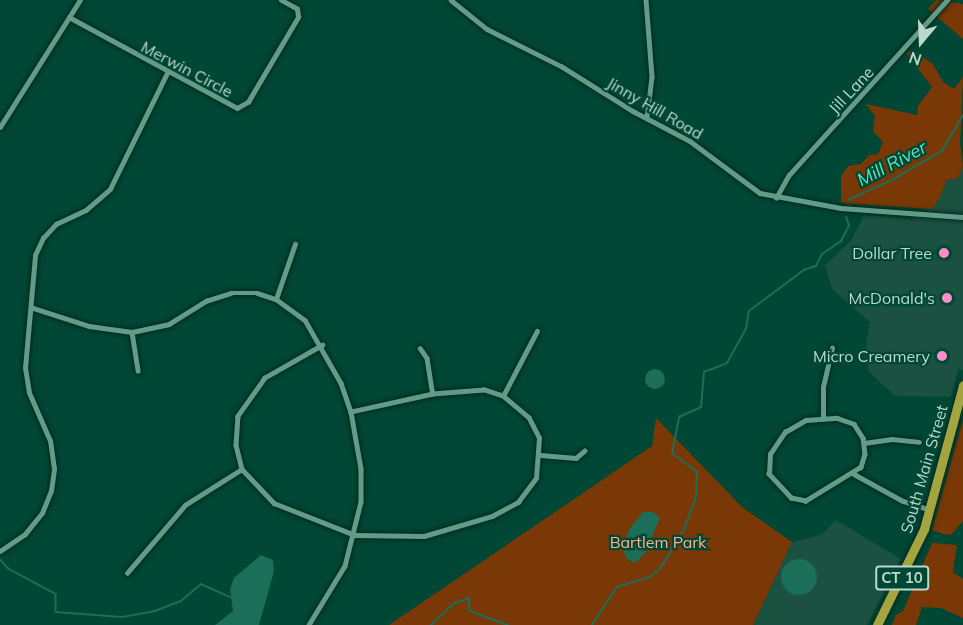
<!DOCTYPE html>
<style>
body{margin:0}
#map{position:relative;width:963px;height:625px;overflow:hidden;background:#004735;font-family:Mulish,sans-serif}
div>[style]{position:absolute}
.built>*{inset:0;background:#1a5141}
.green>*{inset:0;background:#7a3806}
.water>*{inset:0;background:#1b6e57}
.round{border-radius:50%}
.stream>*{height:1.5px;margin:-0.75px;padding:0 0.75px;transform-origin:0.75px;border-radius:0.75px;background:#1b6e57}
.roads{filter:drop-shadow(0 0 2px #08291f) drop-shadow(0 0 2px #08291f)}
.street>*{height:4.5px;margin:-2.25px;padding:0 2.25px;transform-origin:2.25px;border-radius:2.25px;background:#609c87}
.highway>*{height:9px;margin:-4.5px;padding:0 4.5px;transform-origin:4.5px;border-radius:4.5px;background:#a5a540}
.dots>*{width:16px;height:16px;translate:-50% -50%;box-sizing:border-box;border:3px solid #004735;border-radius:50%}
span{translate:-50% -50%;white-space:nowrap;text-align:center;line-height:1.15;-webkit-text-stroke:4.5px #004735;paint-order:stroke}
.shield-label span{padding:2px 4px;background:#004735;border:2px solid;border-radius:4px;-webkit-text-stroke-width:0}
.shield-label{font-size:15px;color:#bbd9cd;font-weight:700}
.street-label{font-size:16px;color:#bbd9cd}
.poi-label{font-size:16px;color:#bbd9cd}
.right{translate:-100% -50%;text-align:right}
.park-label{font-size:16px;color:#fdb188}
.water-label{font-size:18px;color:#57e7bc;font-style:italic}
.north{position:absolute;left:891px;top:12px;width:60px;height:60px;-webkit-text-stroke:4px #004735;paint-order:stroke;rotate:199deg;font-size:16px;font-weight:700;line-height:24px;text-align:center;color:#bbd9cd}
.north::after{content:'';display:block;margin:auto;width:21px;height:27px;background:#bbd9cd;clip-path:polygon(50% 0,100% 100%,50% 72%,0 100%)}
</style>
<div id="map">
<div class="built">
<div style="clip-path:polygon(963px 166px,963px 370px,958px 369px,951px 397px,895px 396px,869px 372px,865px 354px,870px 322px,832px 289px,825px 265px,851px 241px,864px 215px,912px 219px,936px 205px,947px 180px,958px 178px)"></div>
<div style="clip-path:polygon(836px 520px,901px 559px,867px 625px,753px 625px,792px 542px,821px 535px)"></div>
</div>
<div class="green">
<div style="clip-path:polygon(936px 0,963px 4px,963px 39px,928px 9px)"></div>
<div style="clip-path:polygon(912px 50px,933px 64px,943px 82px,954px 89px,963px 77px,960px 144px,963px 166px,958px 178px,947px 180px,936px 205px,930px 209px,841px 203px,841px 176px,848px 166px,861px 164px,869px 155px,878px 154px,883px 142px,873px 131px,875px 116px,866px 104px,917px 115px,918px 106px,932px 87px,906px 53px)"></div>
<div style="clip-path:polygon(656px 418px,742px 507px,792px 542px,753px 625px,389px 625px,652px 446px)"></div>
<div style="clip-path:polygon(963px 420px,963px 521px,951px 535px,943px 534px,932px 530px)"></div>
<div style="clip-path:polygon(932px 543px,957px 545px,953px 572px,963px 579px,963px 618px,941px 608px,922px 607px,916px 625px,892px 625px,896px 615px,903px 611px)"></div>
</div>
<div class="water">
<div class="round" style="left:645px;top:369px;width:20px;height:20px"></div>
<div style="clip-path:polygon(643px 512px,653px 512px,660px 518px,645px 553px,635px 563px,627px 559px,622px 548px,630px 528px)"></div>
<div style="clip-path:polygon(261px 555px,273px 560px,274px 571px,259px 625px,215px 625px,233px 611px,230px 589px,234px 578px)"></div>
<div class="round" style="left:781px;top:559px;width:36px;height:36px"></div>
</div>
<div class="stream">
<div style="left:848px;top:200px;width:51px;rotate:-24.5deg"></div>
<div style="left:894px;top:179px;width:56px;rotate:-30.3deg"></div>
<div style="left:942px;top:151px;width:42px;rotate:-59.7deg"></div>
<div style="left:0;top:559px;width:13px;rotate:48deg"></div>
<div style="left:9px;top:569px;width:53px;rotate:28deg"></div>
<div style="left:56px;top:594px;width:18px;rotate:90deg"></div>
<div style="left:56px;top:612px;width:66px;rotate:4.3deg"></div>
<div style="left:122px;top:617px;width:34px;rotate:-10deg"></div>
<div style="left:155px;top:611px;width:28px;rotate:-21deg"></div>
<div style="left:181px;top:601px;width:26px;rotate:-40deg"></div>
<div style="left:201px;top:584px;width:32px;rotate:24deg"></div>
<div style="left:431px;top:625px;width:33px;rotate:-43deg"></div>
<div style="left:455px;top:603px;width:15px;rotate:-20deg"></div>
<div style="left:469px;top:598px;width:13px;rotate:86deg"></div>
<div style="left:470px;top:611px;width:40px;rotate:20.2deg"></div>
<div style="left:592px;top:625px;width:45px;rotate:-56.7deg"></div>
<div style="left:617px;top:587px;width:34px;rotate:-17deg"></div>
<div style="left:650px;top:577px;width:13px;rotate:-39deg"></div>
<div style="left:660px;top:569px;width:47px;rotate:-59deg"></div>
<div style="left:684px;top:529px;width:33px;rotate:-69deg"></div>
<div style="left:696px;top:498px;width:26px;rotate:-88deg"></div>
<div style="left:697px;top:472px;width:31px;rotate:-144deg"></div>
<div style="left:672px;top:454px;width:38px;rotate:-79deg"></div>
<div style="left:679px;top:417px;width:24px;rotate:-24deg"></div>
<div style="left:701px;top:407px;width:35px;rotate:-85deg"></div>
<div style="left:704px;top:372px;width:25px;rotate:-21deg"></div>
<div style="left:727px;top:363px;width:39px;rotate:-61deg"></div>
<div style="left:746px;top:329px;width:18px;rotate:-81deg"></div>
<div style="left:749px;top:311px;width:69px;rotate:-36.7deg"></div>
<div style="left:804px;top:270px;width:13px;rotate:-18deg"></div>
<div style="left:816px;top:266px;width:13px;rotate:-63deg"></div>
<div style="left:822px;top:254px;width:23px;rotate:-34deg"></div>
<div style="left:841px;top:241px;width:17px;rotate:-62deg"></div>
<div style="left:849px;top:226px;width:9px;rotate:-108deg"></div>
</div>
<div class="roads">
<div class="street">
<div style="left:451px;top:0;width:46px;rotate:38.9deg"></div>
<div style="left:487px;top:29px;width:83px;rotate:26.6deg"></div>
<div style="left:561px;top:66px;width:85px;rotate:32deg"></div>
<div style="left:633px;top:111px;width:64px;rotate:27.8deg"></div>
<div style="left:690px;top:141px;width:87px;rotate:36.6deg"></div>
<div style="left:760px;top:193px;width:82px;rotate:10.5deg"></div>
<div style="left:841px;top:208px;width:122px;rotate:4.2deg"></div>
<div style="left:646px;top:0;width:77px;rotate:85.5deg"></div>
<div style="left:652px;top:77px;width:41px;rotate:97deg"></div>
<div style="left:69px;top:17px;width:191px;rotate:28.4deg"></div>
<div style="left:237px;top:108px;width:13px;rotate:-29deg"></div>
<div style="left:248px;top:102px;width:99px;rotate:-59.5deg"></div>
<div style="left:298px;top:17px;width:8px;rotate:-97deg"></div>
<div style="left:297px;top:9px;width:18px;rotate:-151deg"></div>
<div style="left:0;top:127px;width:150px;rotate:-57.8deg"></div>
<div style="left:776px;top:198px;width:26px;rotate:-61deg"></div>
<div style="left:789px;top:175px;width:236px;rotate:-47.9deg"></div>
<div style="left:276px;top:299px;width:58px;rotate:-70.9deg"></div>
<div style="left:33px;top:308px;width:59px;rotate:17.8deg"></div>
<div style="left:89px;top:326px;width:43px;rotate:7.9deg"></div>
<div style="left:132px;top:332px;width:38px;rotate:-12deg"></div>
<div style="left:169px;top:324px;width:44px;rotate:-31.9deg"></div>
<div style="left:206px;top:301px;width:26px;rotate:-18deg"></div>
<div style="left:231px;top:293px;width:26px"></div>
<div style="left:257px;top:293px;width:20px;rotate:18deg"></div>
<div style="left:276px;top:299px;width:36px;rotate:36deg"></div>
<div style="left:305px;top:320px;width:73px;rotate:60.3deg"></div>
<div style="left:341px;top:383px;width:31px;rotate:71deg"></div>
<div style="left:351px;top:412px;width:58px;rotate:80deg"></div>
<div style="left:361px;top:469px;width:33px;rotate:90deg"></div>
<div style="left:361px;top:502px;width:66px;rotate:104deg"></div>
<div style="left:345px;top:566px;width:69px;rotate:121.4deg"></div>
<div style="left:132px;top:332px;width:39px;rotate:81deg"></div>
<div style="left:323px;top:345px;width:67px;rotate:150.4deg"></div>
<div style="left:265px;top:378px;width:47px;rotate:125.4deg"></div>
<div style="left:238px;top:416px;width:29px;rotate:94deg"></div>
<div style="left:236px;top:445px;width:25px;rotate:76deg"></div>
<div style="left:242px;top:469px;width:47px;rotate:46.7deg"></div>
<div style="left:274px;top:503px;width:87px;rotate:21.6deg"></div>
<div style="left:355px;top:535px;width:69px;rotate:0.8deg"></div>
<div style="left:424px;top:536px;width:71px;rotate:-16.4deg"></div>
<div style="left:492px;top:516px;width:30px;rotate:-28deg"></div>
<div style="left:518px;top:502px;width:30px;rotate:-53deg"></div>
<div style="left:536px;top:478px;width:40px;rotate:-85.7deg"></div>
<div style="left:539px;top:438px;width:22px;rotate:-117deg"></div>
<div style="left:529px;top:418px;width:34px;rotate:-140deg"></div>
<div style="left:503px;top:396px;width:20px;rotate:-162deg"></div>
<div style="left:484px;top:390px;width:51px;rotate:175.5deg"></div>
<div style="left:433px;top:394px;width:84px;rotate:167.6deg"></div>
<div style="left:420px;top:348px;width:12px;rotate:55deg"></div>
<div style="left:427px;top:358px;width:36px;rotate:81deg"></div>
<div style="left:503px;top:396px;width:73px;rotate:-62.4deg"></div>
<div style="left:837px;top:418px;width:18px;rotate:19deg"></div>
<div style="left:854px;top:424px;width:17px;rotate:57deg"></div>
<div style="left:863px;top:438px;width:16px;rotate:83deg"></div>
<div style="left:865px;top:454px;width:14px;rotate:107deg"></div>
<div style="left:861px;top:467px;width:65px;rotate:148.3deg"></div>
<div style="left:806px;top:501px;width:15px;rotate:-169deg"></div>
<div style="left:791px;top:498px;width:33px;rotate:-133deg"></div>
<div style="left:769px;top:474px;width:20px;rotate:-87deg"></div>
<div style="left:770px;top:454px;width:27px;rotate:-56deg"></div>
<div style="left:785px;top:432px;width:24px;rotate:-30deg"></div>
<div style="left:806px;top:420px;width:31px;rotate:-4deg"></div>
<div style="left:823px;top:419px;width:32px;rotate:-90deg"></div>
<div style="left:823px;top:387px;width:40px;rotate:-77deg"></div>
<div style="left:864px;top:443px;width:28px;rotate:-8deg"></div>
<div style="left:892px;top:439px;width:27px;rotate:6deg"></div>
<div style="left:541px;top:455px;width:35px;rotate:5deg"></div>
<div style="left:576px;top:458px;width:11px;rotate:-41deg"></div>
<div style="left:854px;top:474px;width:56px;rotate:28.9deg"></div>
<div style="left:903px;top:501px;width:28px;rotate:18deg"></div>
<div style="left:0;top:551px;width:30px;rotate:-34deg"></div>
<div style="left:25px;top:534px;width:27px;rotate:-51deg"></div>
<div style="left:42px;top:513px;width:24px;rotate:-68deg"></div>
<div style="left:51px;top:491px;width:22px;rotate:-82deg"></div>
<div style="left:54px;top:469px;width:28px;rotate:-98deg"></div>
<div style="left:50px;top:441px;width:52px;rotate:-113.6deg"></div>
<div style="left:29px;top:393px;width:25px;rotate:-99deg"></div>
<div style="left:25px;top:368px;width:113px;rotate:-84.9deg"></div>
<div style="left:35px;top:255px;width:19px;rotate:-65deg"></div>
<div style="left:43px;top:238px;width:19px;rotate:-47deg"></div>
<div style="left:56px;top:224px;width:33px;rotate:-25deg"></div>
<div style="left:86px;top:210px;width:32px;rotate:-41deg"></div>
<div style="left:110px;top:189px;width:129px;rotate:-63.8deg"></div>
<div style="left:127px;top:573px;width:89px;rotate:-49.5deg"></div>
<div style="left:185px;top:505px;width:67px;rotate:-32.3deg"></div>
</div>
<div class="highway">
<div style="left:877px;top:625px;width:107px;rotate:-63.9deg"></div>
<div style="left:924px;top:529px;width:149px;rotate:-74.8deg"></div>
</div>
</div>
<div class="dots">
<div style="left:944px;top:253px;background:#fb8fc5"></div>
<div style="left:947px;top:298px;background:#fb8fc5"></div>
<div style="left:942px;top:356px;background:#fb8fc5"></div>
</div>
<div class="shield-label">
<span style="left:902px;top:578px">CT 10</span>
</div>
<div class="street-label">
<span style="left:187px;top:69px;rotate:28deg">Merwin Circle</span>
<span style="left:851px;top:90px;rotate:-47deg">Jill Lane</span>
<span style="left:655px;top:108px;rotate:30deg">Jinny Hill Road</span>
<span style="left:924px;top:469px;rotate:-74deg">South Main Street</span>
</div>
<div class="poi-label">
<span class="right" style="left:932px;top:253px">Dollar Tree</span>
<span class="right" style="left:935px;top:298px">McDonald's</span>
<span class="right" style="left:930px;top:356px">Micro Creamery</span>
</div>
<div class="park-label">
<span style="left:658px;top:542px">Bartlem Park</span>
</div>
<div class="water-label">
<span style="left:892px;top:164px;rotate:-28deg">Mill River</span>
</div>
<div class="north">N</div>
</div>
